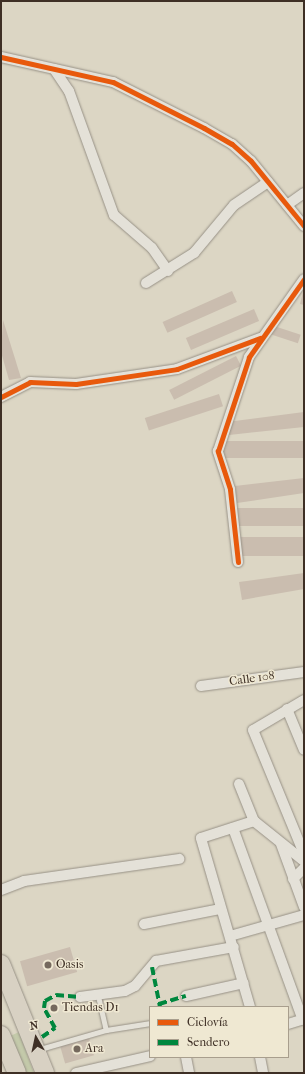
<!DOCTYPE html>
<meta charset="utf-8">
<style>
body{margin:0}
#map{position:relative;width:305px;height:1074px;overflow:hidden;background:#dcd6c4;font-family:"IM FELL French Canon",serif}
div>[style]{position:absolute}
.green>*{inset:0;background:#c4caaa}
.building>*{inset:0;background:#cabdaf;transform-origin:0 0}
.roads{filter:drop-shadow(0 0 1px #979186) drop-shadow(0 0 1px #979186)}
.lane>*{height:5px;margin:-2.5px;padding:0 2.5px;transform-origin:2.5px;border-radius:2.5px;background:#e4e1d8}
.street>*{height:10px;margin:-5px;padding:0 5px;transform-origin:5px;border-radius:5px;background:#e4e1d8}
.highway>*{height:18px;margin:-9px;padding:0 9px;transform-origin:9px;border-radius:9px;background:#d8d1c3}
.quiet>*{height:4px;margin-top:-2px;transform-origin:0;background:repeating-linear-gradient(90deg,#00873e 0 8px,transparent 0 12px)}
.cycleway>*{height:5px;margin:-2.5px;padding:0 2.5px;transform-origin:2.5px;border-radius:2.5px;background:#e8590c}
.dots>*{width:11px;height:11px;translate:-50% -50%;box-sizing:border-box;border:2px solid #efe8d2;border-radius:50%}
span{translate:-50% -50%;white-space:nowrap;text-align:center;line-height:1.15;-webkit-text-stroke:3px #efe8d2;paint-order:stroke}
.street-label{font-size:12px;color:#3e2f25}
.poi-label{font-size:12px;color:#3e2f25}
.left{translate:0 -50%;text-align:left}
.frame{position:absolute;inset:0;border:2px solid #3e2f25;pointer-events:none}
.legend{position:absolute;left:149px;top:1006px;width:140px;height:52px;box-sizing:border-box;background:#efe8d2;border:1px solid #a89e8d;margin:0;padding:5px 7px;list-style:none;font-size:12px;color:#3e2f25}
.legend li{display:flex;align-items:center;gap:8px;height:20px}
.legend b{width:20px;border:1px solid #a89e8d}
.north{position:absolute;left:16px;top:1018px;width:40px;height:40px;-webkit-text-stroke:3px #efe8d2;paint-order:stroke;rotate:351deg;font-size:11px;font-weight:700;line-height:16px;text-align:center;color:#3e2f25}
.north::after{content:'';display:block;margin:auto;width:14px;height:18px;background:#3e2f25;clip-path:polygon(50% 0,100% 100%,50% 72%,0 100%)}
</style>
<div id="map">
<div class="green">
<div style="clip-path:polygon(19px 1032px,34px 1073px,23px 1073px,8px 1037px)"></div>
</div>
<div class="building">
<div style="left:232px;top:291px;width:12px;height:76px;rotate:66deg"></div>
<div style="clip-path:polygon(303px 292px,304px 293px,304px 305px,300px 304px)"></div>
<div style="left:254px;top:309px;width:13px;height:74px;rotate:67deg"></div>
<div style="clip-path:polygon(3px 320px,21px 378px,9px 380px,1px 352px)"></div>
<div style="left:274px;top:326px;width:28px;height:9px;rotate:18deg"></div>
<div style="left:236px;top:356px;width:11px;height:75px;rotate:63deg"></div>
<div style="left:219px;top:394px;width:13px;height:78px;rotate:72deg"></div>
<div style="clip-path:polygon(304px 412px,304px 427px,229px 435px,227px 422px)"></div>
<div style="left:304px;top:441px;width:17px;height:82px;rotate:90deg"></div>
<div style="clip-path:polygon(304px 478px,304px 493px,237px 503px,235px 486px)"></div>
<div style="left:304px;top:508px;width:18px;height:69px;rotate:90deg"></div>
<div style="left:304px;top:537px;width:19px;height:66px;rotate:90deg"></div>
<div style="clip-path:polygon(304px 573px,304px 589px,242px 600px,239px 582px)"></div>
<div style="left:70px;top:947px;width:26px;height:52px;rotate:74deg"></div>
<div style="left:89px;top:1038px;width:18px;height:30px;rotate:74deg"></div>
</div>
<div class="roads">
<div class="lane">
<div style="left:98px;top:996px;width:35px;rotate:77deg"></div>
<div style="left:40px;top:1049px;width:69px;rotate:-16.1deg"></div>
<div style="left:106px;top:1030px;width:45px;rotate:-9deg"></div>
</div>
<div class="street">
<div style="left:1px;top:57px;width:115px;rotate:12.6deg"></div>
<div style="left:113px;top:82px;width:102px;rotate:26.8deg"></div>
<div style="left:204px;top:128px;width:32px;rotate:30deg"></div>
<div style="left:232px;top:144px;width:25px;rotate:42deg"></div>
<div style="left:251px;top:161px;width:84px;rotate:50.8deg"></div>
<div style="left:54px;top:69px;width:27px;rotate:56deg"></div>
<div style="left:69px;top:91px;width:132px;rotate:70.1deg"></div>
<div style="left:114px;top:215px;width:50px;rotate:41deg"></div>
<div style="left:152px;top:248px;width:28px;rotate:55deg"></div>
<div style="left:287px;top:205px;width:21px;rotate:-35deg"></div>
<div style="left:146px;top:283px;width:57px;rotate:-32deg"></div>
<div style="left:194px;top:253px;width:62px;rotate:-50.2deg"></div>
<div style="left:234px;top:205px;width:41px;rotate:-34.1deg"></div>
<div style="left:1px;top:397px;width:33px;rotate:-27deg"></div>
<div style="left:30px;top:382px;width:46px;rotate:2.5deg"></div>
<div style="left:76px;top:384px;width:102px;rotate:-8.4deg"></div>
<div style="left:177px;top:369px;width:89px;rotate:-20.5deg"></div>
<div style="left:238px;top:562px;width:73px;rotate:-96.3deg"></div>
<div style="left:230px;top:489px;width:40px;rotate:-108deg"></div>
<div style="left:218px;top:451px;width:99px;rotate:-71.7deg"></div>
<div style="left:249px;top:357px;width:95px;rotate:-54.8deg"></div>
<div style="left:201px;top:686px;width:104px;rotate:-7.7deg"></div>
<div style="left:304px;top:700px;width:59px;rotate:149.5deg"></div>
<div style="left:253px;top:730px;width:134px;rotate:67.6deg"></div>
<div style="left:287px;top:709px;width:44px;rotate:67.5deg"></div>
<div style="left:239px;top:784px;width:40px;rotate:68deg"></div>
<div style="left:254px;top:821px;width:64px;rotate:38.7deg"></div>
<div style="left:233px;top:828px;width:204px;rotate:70deg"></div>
<div style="left:281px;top:844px;width:67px;rotate:69.9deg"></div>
<div style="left:293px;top:879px;width:16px;rotate:-45deg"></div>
<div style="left:1px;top:890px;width:25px;rotate:-21deg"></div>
<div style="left:24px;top:881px;width:157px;rotate:-8.1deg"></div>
<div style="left:144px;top:924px;width:77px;rotate:-11.2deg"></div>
<div style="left:230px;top:936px;width:77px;rotate:-15.8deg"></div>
<div style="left:186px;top:996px;width:59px;rotate:-12.6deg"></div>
<div style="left:80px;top:997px;width:45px;rotate:-7.6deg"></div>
<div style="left:125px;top:991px;width:11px;rotate:-27deg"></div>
<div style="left:135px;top:986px;width:33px;rotate:-50deg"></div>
<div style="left:156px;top:961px;width:79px;rotate:-10.2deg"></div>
<div style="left:250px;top:1007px;width:176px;rotate:-106.2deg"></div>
<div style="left:201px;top:838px;width:56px;rotate:-17.8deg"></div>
<div style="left:288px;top:1024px;width:17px;rotate:-17deg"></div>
<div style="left:186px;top:1057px;width:16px;rotate:79deg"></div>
<div style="left:260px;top:1057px;width:16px;rotate:79deg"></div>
<div style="left:76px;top:1073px;width:76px;rotate:-12.9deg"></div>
</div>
<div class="highway">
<div style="left:1px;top:964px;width:118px;rotate:68deg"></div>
<div style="left:1px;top:1035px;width:41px;rotate:67.2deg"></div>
</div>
</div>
<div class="quiet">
<div style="left:152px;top:967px;width:41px;rotate:78.7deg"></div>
<div style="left:159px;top:1004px;width:28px;rotate:-17deg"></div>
<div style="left:42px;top:1037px;width:16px;rotate:-35deg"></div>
<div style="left:55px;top:1028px;width:23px;rotate:-119deg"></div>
<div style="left:44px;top:1008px;width:7px;rotate:-82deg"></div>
<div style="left:45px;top:1001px;width:13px;rotate:-29deg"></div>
<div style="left:56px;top:995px;width:24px;rotate:5deg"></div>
</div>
<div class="cycleway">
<div style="left:1px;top:57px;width:115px;rotate:12.6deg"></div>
<div style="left:113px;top:82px;width:102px;rotate:26.8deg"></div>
<div style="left:204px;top:128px;width:32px;rotate:30deg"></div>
<div style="left:232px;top:144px;width:25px;rotate:42deg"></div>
<div style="left:251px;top:161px;width:84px;rotate:50.8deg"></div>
<div style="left:1px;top:397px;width:33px;rotate:-27deg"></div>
<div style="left:30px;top:382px;width:46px;rotate:2.5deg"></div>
<div style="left:76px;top:384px;width:102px;rotate:-8.4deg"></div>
<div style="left:177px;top:369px;width:89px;rotate:-20.5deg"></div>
<div style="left:238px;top:562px;width:73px;rotate:-96.3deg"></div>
<div style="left:230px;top:489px;width:40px;rotate:-108deg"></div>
<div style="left:218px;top:451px;width:99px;rotate:-71.7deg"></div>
<div style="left:249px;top:357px;width:95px;rotate:-54.8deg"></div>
</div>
<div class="dots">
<div style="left:48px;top:965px;background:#75695d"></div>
<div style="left:54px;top:1008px;background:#75695d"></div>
<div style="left:77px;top:1049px;background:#75695d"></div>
</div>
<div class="street-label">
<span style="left:252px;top:679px;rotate:-8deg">Calle 108</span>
</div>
<div class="poi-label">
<span class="left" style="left:56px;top:965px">Oasis</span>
<span class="left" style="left:62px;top:1008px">Tiendas D1</span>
<span class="left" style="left:85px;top:1049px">Ara</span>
</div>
<div class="frame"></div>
<ul class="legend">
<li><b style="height:5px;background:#e8590c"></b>Ciclovía</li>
<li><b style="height:5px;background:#00873e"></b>Sendero</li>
</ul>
<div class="north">N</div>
</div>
